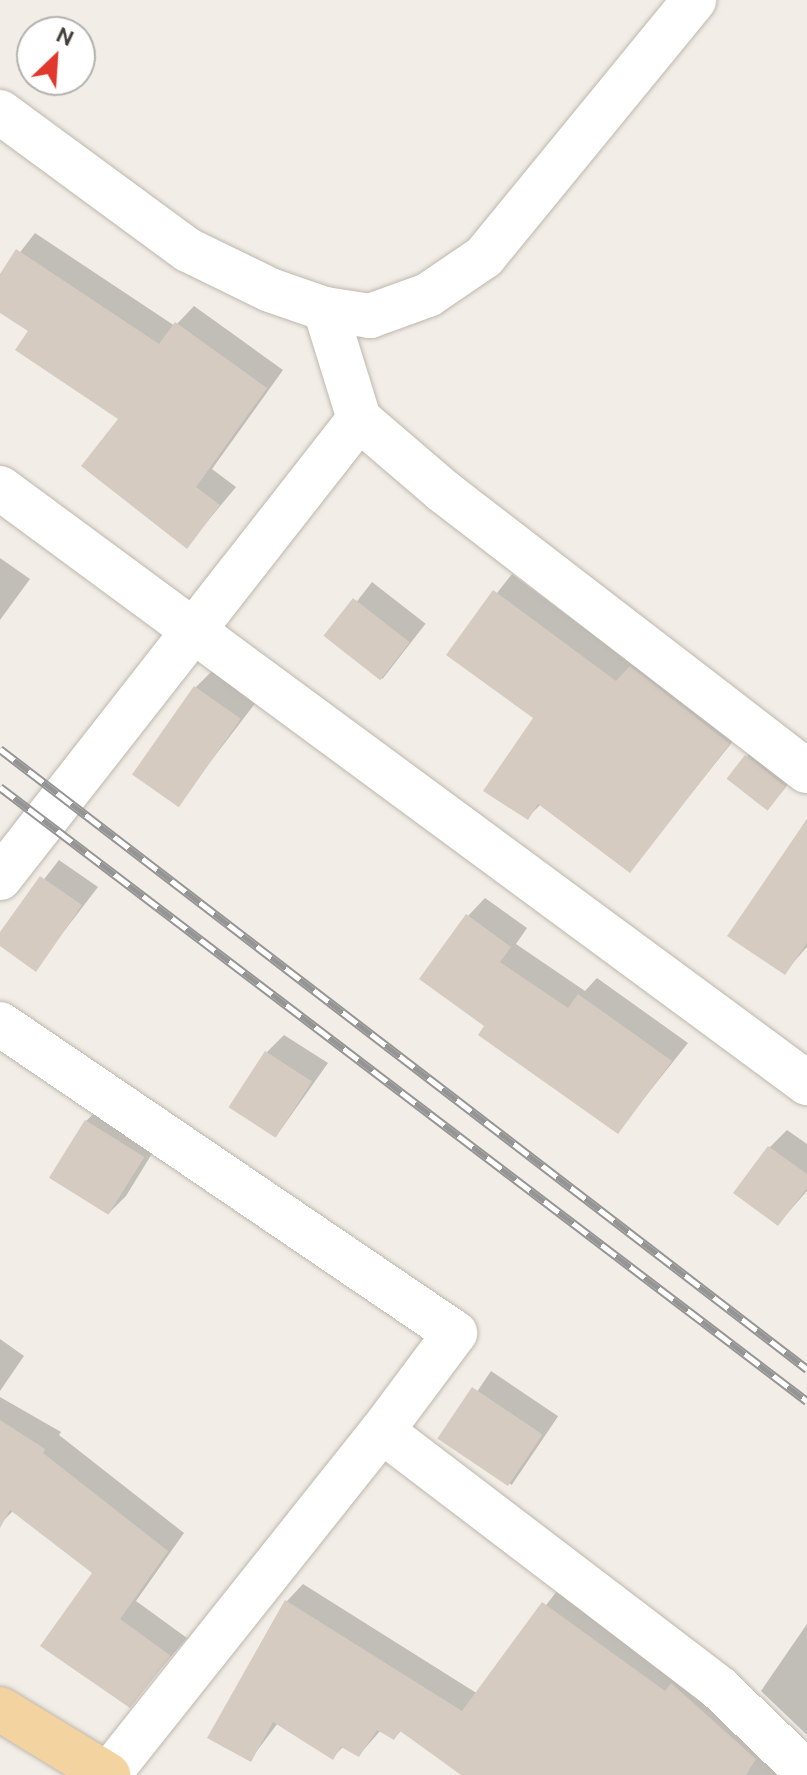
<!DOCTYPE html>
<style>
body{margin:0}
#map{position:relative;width:807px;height:1775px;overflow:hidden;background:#f2eee7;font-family:Ubuntu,sans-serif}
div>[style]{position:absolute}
.shadow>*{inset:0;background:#0003;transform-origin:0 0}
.building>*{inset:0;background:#d5cbc1;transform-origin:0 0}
.roads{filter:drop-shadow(0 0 2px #bfb7ae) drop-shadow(0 0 2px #bfb7ae)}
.minor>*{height:44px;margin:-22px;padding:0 22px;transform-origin:22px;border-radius:22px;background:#fff}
.major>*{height:44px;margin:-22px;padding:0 22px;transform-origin:22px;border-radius:22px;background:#f3d39f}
.rail>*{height:9px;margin-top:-4.5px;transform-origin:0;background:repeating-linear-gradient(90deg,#fff 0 18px,#959595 0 36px);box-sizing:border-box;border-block:2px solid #959595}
span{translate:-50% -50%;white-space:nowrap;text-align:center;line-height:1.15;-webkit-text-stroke:6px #fff;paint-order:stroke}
.north{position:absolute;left:16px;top:16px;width:80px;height:80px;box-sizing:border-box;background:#fff;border:2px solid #b4b2af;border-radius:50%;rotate:25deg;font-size:22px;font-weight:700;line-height:32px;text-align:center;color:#443e37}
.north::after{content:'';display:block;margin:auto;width:28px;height:36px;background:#e1382e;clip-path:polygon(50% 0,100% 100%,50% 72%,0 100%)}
</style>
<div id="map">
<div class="shadow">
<div style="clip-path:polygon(35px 233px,175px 326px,194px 306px,283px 370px,212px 469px,236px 487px,187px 546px,120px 419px,30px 330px,0 310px,0 278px)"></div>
<div style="clip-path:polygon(0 558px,30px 579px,0 620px)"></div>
<div style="clip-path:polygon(512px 574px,634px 665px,746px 725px,630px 870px,541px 804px,527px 818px,536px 717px,449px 654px)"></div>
<div style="left:372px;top:582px;width:68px;height:70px;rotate:38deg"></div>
<div style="clip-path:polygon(213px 670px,257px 701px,178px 804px,196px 687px)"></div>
<div style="clip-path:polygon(755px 747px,794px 777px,776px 799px,747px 756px)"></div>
<div style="clip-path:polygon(807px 819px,807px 947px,784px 973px,730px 936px)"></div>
<div style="clip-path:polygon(59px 860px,98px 887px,35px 969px,0 944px,0 936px)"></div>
<div style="clip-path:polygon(485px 898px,527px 928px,516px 944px,585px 991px,597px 978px,688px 1043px,618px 1131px,487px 1026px,468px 916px)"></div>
<div style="clip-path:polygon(284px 1035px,328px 1063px,277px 1135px,266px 1053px)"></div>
<div style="clip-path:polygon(104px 1104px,161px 1139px,126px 1196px,109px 1213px,86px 1121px)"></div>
<div style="clip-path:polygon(787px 1130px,807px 1144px,807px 1191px,778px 1224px,769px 1148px)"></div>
<div style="clip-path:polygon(0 1339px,24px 1356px,0 1391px)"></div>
<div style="left:491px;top:1371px;width:81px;height:83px;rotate:34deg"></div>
<div style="clip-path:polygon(0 1397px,61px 1432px,59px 1435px,184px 1533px,136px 1601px,187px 1638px,130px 1705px,94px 1573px,14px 1510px,0 1524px)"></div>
<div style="clip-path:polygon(303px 1584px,478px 1694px,560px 1587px,682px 1675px,790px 1775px,465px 1775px,402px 1730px,394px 1738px,381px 1730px,359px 1755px,344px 1746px,333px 1757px,278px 1723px,250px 1760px,210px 1738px,287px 1601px)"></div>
<div style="clip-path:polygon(807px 1624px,807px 1735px,761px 1691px)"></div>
</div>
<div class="building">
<div style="clip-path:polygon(16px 249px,159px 344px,175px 322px,267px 388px,196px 487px,220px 505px,187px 549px,81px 466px,118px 419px,15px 350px,28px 331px,0 313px,0 274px)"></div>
<div style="clip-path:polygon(493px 590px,616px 681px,630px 666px,730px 744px,630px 873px,538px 804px,528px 820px,483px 791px,533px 718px,446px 655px)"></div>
<div style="left:353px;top:598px;width:72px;height:48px;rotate:38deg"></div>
<div style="left:194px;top:686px;width:57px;height:108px;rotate:35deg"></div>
<div style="left:745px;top:755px;width:52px;height:30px;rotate:38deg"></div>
<div style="clip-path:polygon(807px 819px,807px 943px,785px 975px,727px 936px)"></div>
<div style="clip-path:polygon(40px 876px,82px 905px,36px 972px,0 946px,0 932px)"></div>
<div style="clip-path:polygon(466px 914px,511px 947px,500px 962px,568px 1008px,578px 994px,672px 1061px,618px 1134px,478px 1035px,484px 1026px,419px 979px)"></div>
<div style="left:265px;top:1051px;width:56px;height:67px;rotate:33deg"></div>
<div style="left:85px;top:1120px;width:70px;height:68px;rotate:32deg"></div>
<div style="clip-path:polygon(768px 1146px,807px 1174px,807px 1188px,778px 1226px,733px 1193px)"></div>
<div style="left:472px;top:1387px;width:85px;height:62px;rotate:34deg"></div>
<div style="clip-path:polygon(0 1420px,45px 1449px,43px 1453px,168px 1551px,120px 1619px,171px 1656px,130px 1708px,40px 1646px,92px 1573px,10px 1510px,0 1528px)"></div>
<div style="clip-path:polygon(285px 1600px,462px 1711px,542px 1602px,665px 1691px,671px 1683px,756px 1759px,746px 1775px,461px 1775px,400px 1731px,394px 1740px,377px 1730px,359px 1757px,341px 1747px,333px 1760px,273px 1722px,251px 1762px,207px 1738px)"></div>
</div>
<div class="roads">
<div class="minor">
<div style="left:0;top:112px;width:233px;rotate:36.3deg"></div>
<div style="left:188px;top:250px;width:91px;rotate:26deg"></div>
<div style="left:270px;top:290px;width:58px;rotate:19.1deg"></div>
<div style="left:325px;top:309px;width:46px;rotate:8.8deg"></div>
<div style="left:370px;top:316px;width:62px;rotate:-19.9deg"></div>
<div style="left:428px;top:295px;width:68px;rotate:-34.2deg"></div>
<div style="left:484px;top:257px;width:332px;rotate:-50.7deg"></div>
<div style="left:325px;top:309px;width:115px;rotate:72.8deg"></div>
<div style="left:359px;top:419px;width:111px;rotate:40.6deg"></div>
<div style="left:443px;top:491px;width:459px;rotate:37.6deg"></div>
<div style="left:0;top:488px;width:1003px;rotate:36.4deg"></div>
<div style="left:0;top:878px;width:583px;rotate:-51.97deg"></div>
<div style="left:0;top:1024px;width:550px;rotate:34.18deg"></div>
<div style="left:455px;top:1333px;width:122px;rotate:126.7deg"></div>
<div style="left:382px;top:1431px;width:424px;rotate:37.3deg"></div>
<div style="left:719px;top:1688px;width:122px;rotate:44deg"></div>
<div style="left:108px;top:1775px;width:440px;rotate:-51.5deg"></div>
</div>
<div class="major">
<div style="left:0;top:1709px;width:127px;rotate:31.4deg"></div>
</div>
</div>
<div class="rail">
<div style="left:0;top:749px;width:1018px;rotate:37.53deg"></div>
<div style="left:0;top:787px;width:1014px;rotate:37.27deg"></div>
</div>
<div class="north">N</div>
</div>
